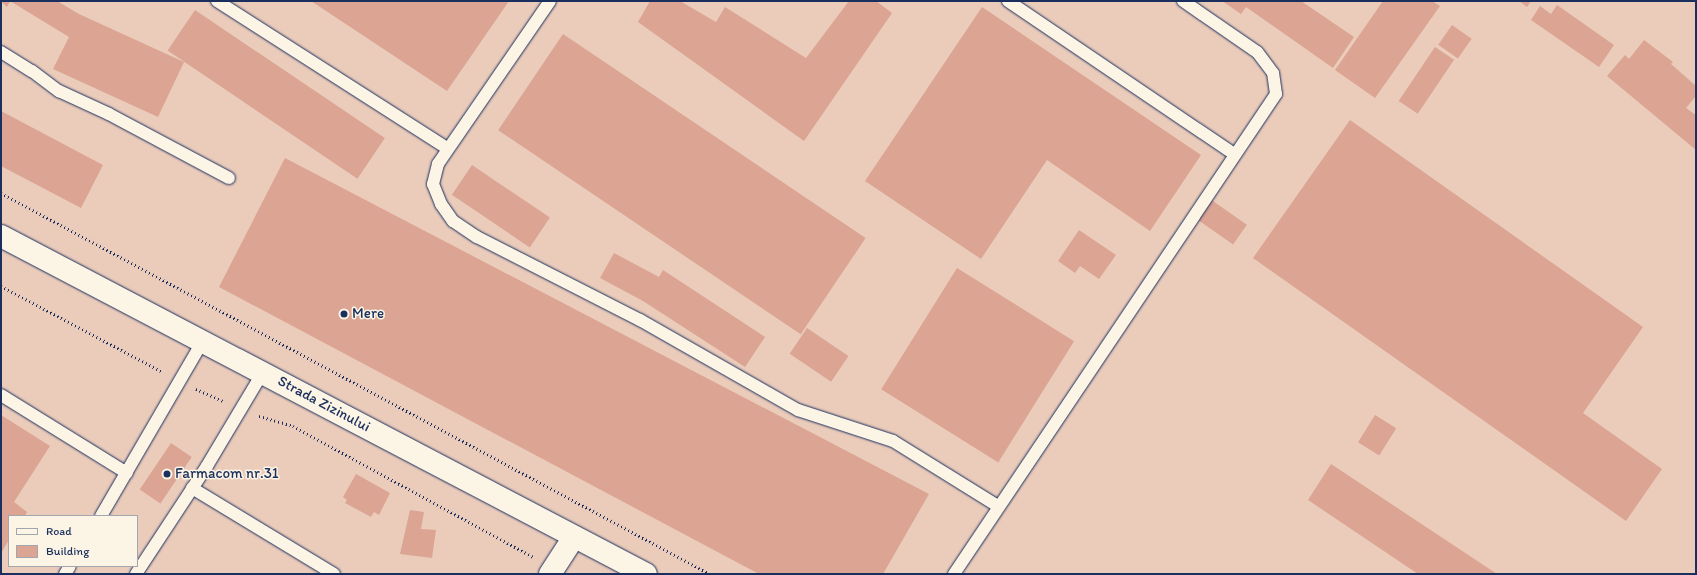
<!DOCTYPE html>
<style>
body{margin:0}
#map{position:relative;width:1697px;height:575px;overflow:hidden;background:#f2ddcc;font-family:Itim,sans-serif}
div>[style]{position:absolute}
.built>*{inset:0;background:#ebccbb}
.building>*{inset:0;background:#dba493;transform-origin:0 0}
.path>*{height:2.5px;margin-top:-1.25px;transform-origin:0;background:repeating-linear-gradient(90deg,#1b2f5e 0 1px,transparent 0 4px)}
.roads{filter:drop-shadow(0 0 1px #1b2f5e) drop-shadow(0 0 1px #1b2f5e)}
.lane>*{height:12px;margin:-6px;padding:0 6px;transform-origin:6px;border-radius:6px;background:#fcf5e5}
.street>*{height:22px;margin:-11px;padding:0 11px;transform-origin:11px;border-radius:11px;background:#fcf5e5}
.secondary>*{height:22px;margin:-11px;padding:0 11px;transform-origin:11px;border-radius:11px;background:#fcf5e5}
.dots>*{width:11px;height:11px;translate:-50% -50%;box-sizing:border-box;border:2px solid #fcf5e5;border-radius:50%}
span{translate:-50% -50%;white-space:nowrap;text-align:center;line-height:1.15;-webkit-text-stroke:3px #fcf5e5;paint-order:stroke}
.poi-label{font-size:15px;color:#1b2f5e}
.left{translate:0 -50%;text-align:left}
.street-label{font-size:15px;color:#1b2f5e}
.frame{position:absolute;inset:0;border:2px solid #1b2f5e;pointer-events:none}
.legend{position:absolute;left:8px;top:515px;width:130px;height:52px;box-sizing:border-box;background:#fcf5e5;border:1px solid #a2a6af;margin:0;padding:5px 7px;list-style:none;font-size:12px;color:#1b2f5e}
.legend li{display:flex;align-items:center;gap:8px;height:20px}
.legend b{width:20px;border:1px solid #a2a6af}
</style>
<div id="map">
<div class="built">
<div style="clip-path:polygon(evenodd,1px 1px,1696px 1px,1696px 574px,1px 574px,1px 1px,9px 516px,137px 516px,137px 566px,9px 566px,9px 516px)"></div>
</div>
<div class="building">
<div style="clip-path:polygon(1px 1px,57px 1px,79px 14px,184px 62px,158px 117px,53px 69px,69px 37px,10px 1px,7px 7px)"></div>
<div style="clip-path:polygon(311px 1px,509px 1px,447px 91px)"></div>
<div style="clip-path:polygon(650px 1px,680px 1px,716px 22px,725px 7px,806px 58px,849px 1px,876px 1px,892px 13px,804px 141px,638px 22px)"></div>
<div style="clip-path:polygon(1222px 1px,1301px 1px,1354px 37px,1333px 68px,1246px 7px,1241px 14px)"></div>
<div style="clip-path:polygon(1383px 1px,1432px 1px,1440px 6px,1375px 98px,1335px 70px)"></div>
<div style="clip-path:polygon(1519px 1px,1531px 1px,1527px 7px)"></div>
<div style="clip-path:polygon(1557px 5px,1614px 45px,1599px 67px,1531px 20px,1540px 6px,1551px 14px)"></div>
<div style="clip-path:polygon(982px 7px,1201px 155px,1150px 231px,1047px 160px,981px 259px,865px 181px)"></div>
<div style="left:195px;top:10px;width:229px;height:49px;rotate:34deg"></div>
<div style="left:1452px;top:25px;width:24px;height:24px;rotate:35deg"></div>
<div style="left:563px;top:34px;width:365px;height:116px;rotate:34deg"></div>
<div style="clip-path:polygon(1644px 40px,1673px 62px,1671px 64px,1696px 86px,1696px 96px,1686px 108px,1696px 115px,1696px 150px,1607px 76px,1625px 55px,1629px 59px)"></div>
<div style="left:1435px;top:47px;width:23px;height:65px;rotate:34deg"></div>
<div style="clip-path:polygon(1px 111px,103px 165px,81px 208px,1px 166px)"></div>
<div style="clip-path:polygon(1350px 120px,1643px 327px,1583px 413px,1662px 469px,1626px 521px,1253px 258px)"></div>
<div style="clip-path:polygon(285px 158px,929px 494px,883px 574px,759px 574px,219px 287px)"></div>
<div style="left:472px;top:165px;width:94px;height:36px;rotate:34deg"></div>
<div style="left:1210px;top:199px;width:45px;height:24px;rotate:35deg"></div>
<div style="clip-path:polygon(1079px 230px,1116px 255px,1099px 279px,1080px 266px,1075px 273px,1058px 261px)"></div>
<div style="clip-path:polygon(614px 253px,659px 277px,663px 270px,765px 337px,745px 367px,643px 301px,600px 278px)"></div>
<div style="left:957px;top:268px;width:138px;height:143px;rotate:32deg"></div>
<div style="left:807px;top:328px;width:50px;height:31px;rotate:34deg"></div>
<div style="clip-path:polygon(1px 415px,50px 446px,14px 502px,27px 512px,25px 516px,9px 516px,9px 540px,1px 553px)"></div>
<div style="left:1375px;top:415px;width:25px;height:32px;rotate:32deg"></div>
<div style="left:171px;top:443px;width:25px;height:56px;rotate:34deg"></div>
<div style="clip-path:polygon(1331px 464px,1497px 574px,1418px 574px,1308px 500px)"></div>
<div style="clip-path:polygon(356px 474px,390px 493px,379px 515px,374px 512px,371px 517px,345px 503px,347px 500px,343px 497px)"></div>
<div style="clip-path:polygon(410px 510px,424px 512px,421px 529px,436px 530px,432px 558px,400px 554px)"></div>
</div>
<div class="path">
<div style="left:1px;top:193px;width:805px;rotate:28.25deg"></div>
<div style="left:1px;top:286px;width:183px;rotate:28deg"></div>
<div style="left:196px;top:389px;width:30px;rotate:24deg"></div>
<div style="left:259px;top:416px;width:35px;rotate:16deg"></div>
<div style="left:293px;top:426px;width:273px;rotate:28.6deg"></div>
</div>
<div class="roads">
<div class="lane">
<div style="left:217px;top:1px;width:273px;rotate:32.6deg"></div>
<div style="left:550px;top:1px;width:198px;rotate:124.5deg"></div>
<div style="left:438px;top:164px;width:21px;rotate:104deg"></div>
<div style="left:433px;top:184px;width:22px;rotate:68deg"></div>
<div style="left:441px;top:204px;width:21px;rotate:55deg"></div>
<div style="left:453px;top:221px;width:29px;rotate:34deg"></div>
<div style="left:477px;top:237px;width:183px;rotate:27deg"></div>
<div style="left:640px;top:320px;width:182px;rotate:29.7deg"></div>
<div style="left:798px;top:410px;width:100px;rotate:18.1deg"></div>
<div style="left:893px;top:441px;width:123px;rotate:31.8deg"></div>
<div style="left:1008px;top:1px;width:273px;rotate:34.1deg"></div>
<div style="left:1px;top:52px;width:36px;rotate:32deg"></div>
<div style="left:32px;top:71px;width:34px;rotate:37deg"></div>
<div style="left:59px;top:91px;width:55px;rotate:24.7deg"></div>
<div style="left:109px;top:114px;width:136px;rotate:28.1deg"></div>
<div style="left:1px;top:395px;width:148px;rotate:31.8deg"></div>
<div style="left:192px;top:488px;width:166px;rotate:31.2deg"></div>
<div style="left:101px;top:516px;width:203px;rotate:-59.8deg"></div>
<div style="left:65px;top:574px;width:9px;rotate:-58deg"></div>
<div style="left:136px;top:574px;width:129px;rotate:-56.7deg"></div>
<div style="left:207px;top:466px;width:109px;rotate:-59.2deg"></div>
<div style="left:954px;top:574px;width:578px;rotate:-56.14deg"></div>
<div style="left:1276px;top:94px;width:21px;rotate:-98deg"></div>
<div style="left:1273px;top:73px;width:26px;rotate:-127deg"></div>
<div style="left:1257px;top:52px;width:90px;rotate:-145.4deg"></div>
</div>
<div class="street">
<div style="left:550px;top:574px;width:44px;rotate:-57deg"></div>
</div>
<div class="secondary">
<div style="left:1px;top:236px;width:728px;rotate:27.66deg"></div>
</div>
</div>
<div class="dots">
<div style="left:344px;top:314px;background:#1b2f5e"></div>
<div style="left:167px;top:474px;background:#1b2f5e"></div>
</div>
<div class="poi-label">
<span class="left" style="left:352px;top:314px">Mere</span>
<span class="left" style="left:175px;top:474px">Farmacom nr.31</span>
</div>
<div class="street-label">
<span style="left:324px;top:404px;rotate:28deg">Strada Zizinului</span>
</div>
<div class="frame"></div>
<ul class="legend">
<li><b style="height:5px;background:#fcf5e5"></b>Road</li>
<li><b style="height:11px;background:#dba493"></b>Building</li>
</ul>
</div>
